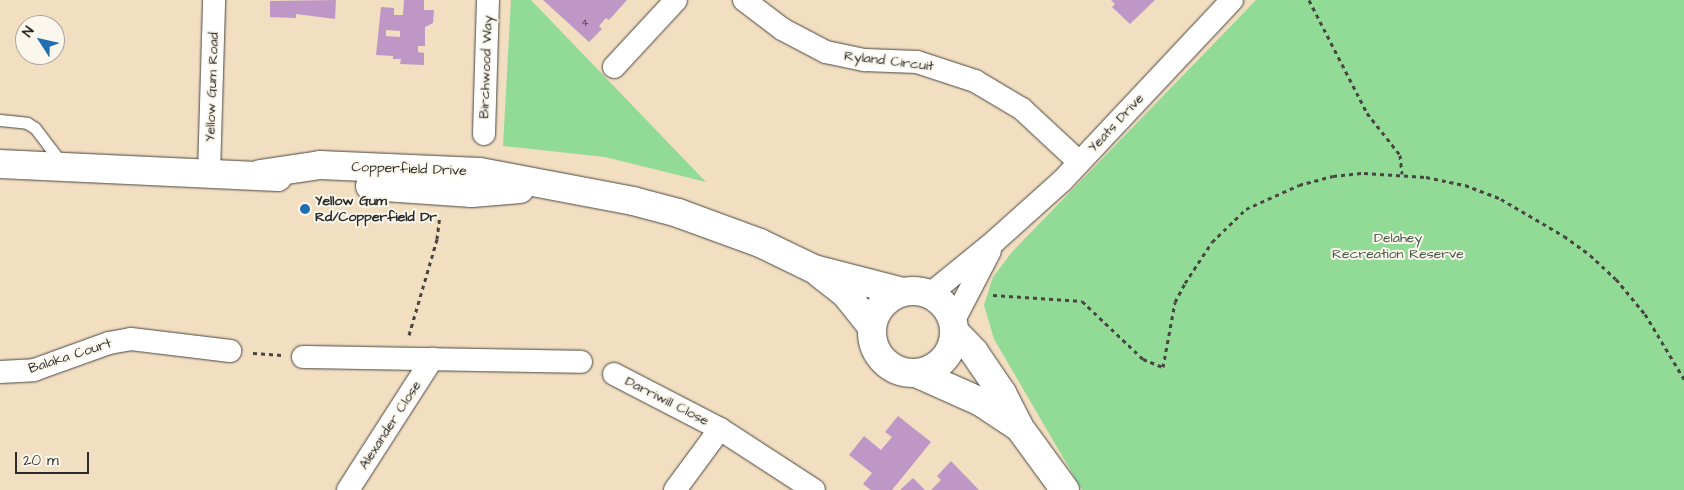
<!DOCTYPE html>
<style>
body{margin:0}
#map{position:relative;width:1684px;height:490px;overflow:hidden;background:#f2dec0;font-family:"Architects Daughter",sans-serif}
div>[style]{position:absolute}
.green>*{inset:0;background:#91db97}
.building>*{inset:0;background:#be97c7}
.path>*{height:3px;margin-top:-1.5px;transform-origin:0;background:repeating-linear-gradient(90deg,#494641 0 4px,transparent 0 8px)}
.roads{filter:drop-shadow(0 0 1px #494641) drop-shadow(0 0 1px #494641)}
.service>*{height:11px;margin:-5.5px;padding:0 5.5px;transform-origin:5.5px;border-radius:5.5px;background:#fff}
.minor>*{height:22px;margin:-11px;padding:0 11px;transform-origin:11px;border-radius:11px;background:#fff}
.tertiary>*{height:28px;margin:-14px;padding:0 14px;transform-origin:14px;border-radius:14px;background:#fff}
.tertiary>.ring{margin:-14px;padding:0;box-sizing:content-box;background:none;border:28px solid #fff;border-radius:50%}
.dots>*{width:14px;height:14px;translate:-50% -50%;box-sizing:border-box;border:2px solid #fbf7ec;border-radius:50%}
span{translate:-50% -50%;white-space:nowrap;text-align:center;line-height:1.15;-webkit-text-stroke:4px #fbf7ec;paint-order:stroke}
.number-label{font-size:11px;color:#504652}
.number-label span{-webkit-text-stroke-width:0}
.street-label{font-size:14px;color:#2b2b2b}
.poi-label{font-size:14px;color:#2b2b2b;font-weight:700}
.left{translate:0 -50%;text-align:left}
.park-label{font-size:14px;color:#445746}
.north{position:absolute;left:15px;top:15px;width:50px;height:50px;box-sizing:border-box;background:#fbf7ec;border:1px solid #a8a59f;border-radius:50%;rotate:305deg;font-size:14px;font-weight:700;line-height:20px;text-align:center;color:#2b2b2b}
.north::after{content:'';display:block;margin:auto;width:18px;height:22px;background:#1f6fb2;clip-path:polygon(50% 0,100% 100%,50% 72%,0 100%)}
.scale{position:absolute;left:15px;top:452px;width:74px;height:22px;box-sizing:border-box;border:2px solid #2b2b2b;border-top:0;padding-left:6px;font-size:15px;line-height:18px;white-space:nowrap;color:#2b2b2b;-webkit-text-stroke:4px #fbf7ec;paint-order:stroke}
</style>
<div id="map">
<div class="green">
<div style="clip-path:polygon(511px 0,531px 0,706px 182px,605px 157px,503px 146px)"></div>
<div style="clip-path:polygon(1256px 0,1684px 0,1684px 490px,1082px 490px,994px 339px,984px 305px,993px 277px,1012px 252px)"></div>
</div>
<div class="building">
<div style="clip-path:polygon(336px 0,335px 19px,296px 14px,296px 18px,270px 17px,270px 1px)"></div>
<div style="clip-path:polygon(evenodd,404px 0,424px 0,424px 10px,434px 10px,433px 23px,425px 27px,425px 46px,418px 46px,418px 52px,424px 53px,424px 65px,400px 64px,401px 59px,393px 59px,393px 56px,376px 55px,381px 7px,394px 8px,394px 15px,403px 15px,404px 0,386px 30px,400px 31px,400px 37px,386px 36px,386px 30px)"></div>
<div style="clip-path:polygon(543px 0,627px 0,609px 20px,606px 18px,599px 26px,602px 29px,589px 42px)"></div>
<div style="clip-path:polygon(1111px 0,1155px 0,1130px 24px,1112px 7px,1115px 4px)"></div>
<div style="clip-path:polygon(898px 416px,931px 442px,892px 490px,871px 490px,863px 484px,872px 473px,849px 455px,864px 436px,881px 450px,892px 437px,885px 432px)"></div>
<div style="clip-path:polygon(951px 461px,979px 490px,931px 490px,941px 480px,937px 476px)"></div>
<div style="clip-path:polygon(913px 478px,925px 490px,900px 490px)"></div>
</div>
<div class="path">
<div style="left:1309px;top:0;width:127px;rotate:62.8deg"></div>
<div style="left:1367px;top:113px;width:53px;rotate:51.8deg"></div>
<div style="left:1400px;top:155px;width:19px;rotate:84deg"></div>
<div style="left:993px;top:295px;width:89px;rotate:3.9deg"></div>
<div style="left:1082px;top:301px;width:84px;rotate:43.6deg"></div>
<div style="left:1143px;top:359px;width:22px;rotate:22deg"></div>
<div style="left:1163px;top:367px;width:66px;rotate:-79.5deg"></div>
<div style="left:1175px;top:302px;width:21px;rotate:-62deg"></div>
<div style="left:1185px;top:283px;width:49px;rotate:-56.6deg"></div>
<div style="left:1212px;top:242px;width:47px;rotate:-44.1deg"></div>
<div style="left:1246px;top:209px;width:58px;rotate:-24.4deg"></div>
<div style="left:1299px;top:185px;width:35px;rotate:-15deg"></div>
<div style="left:1333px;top:176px;width:31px;rotate:-6deg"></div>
<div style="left:1364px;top:173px;width:62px;rotate:3.7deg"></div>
<div style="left:1426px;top:177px;width:40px;rotate:12deg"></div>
<div style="left:1465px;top:185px;width:39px;rotate:21deg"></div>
<div style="left:1501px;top:199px;width:73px;rotate:30.4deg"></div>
<div style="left:1564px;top:236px;width:32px;rotate:36deg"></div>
<div style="left:1590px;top:255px;width:35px;rotate:43deg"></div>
<div style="left:1616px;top:279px;width:45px;rotate:50.4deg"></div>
<div style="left:1645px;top:314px;width:76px;rotate:59deg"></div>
<div style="left:409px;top:335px;width:100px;rotate:-73.7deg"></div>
<div style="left:437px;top:239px;width:23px;rotate:-83deg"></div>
<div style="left:253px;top:353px;width:29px;rotate:4deg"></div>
</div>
<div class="roads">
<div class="service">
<div style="left:0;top:120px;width:27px;rotate:6deg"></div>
<div style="left:27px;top:123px;width:9px;rotate:32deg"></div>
<div style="left:35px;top:128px;width:46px;rotate:52.9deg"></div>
</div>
<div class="minor">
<div style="left:744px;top:0;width:48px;rotate:37.3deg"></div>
<div style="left:782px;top:29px;width:50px;rotate:27.6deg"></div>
<div style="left:826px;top:52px;width:40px;rotate:12deg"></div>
<div style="left:865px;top:60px;width:52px;rotate:2.2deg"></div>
<div style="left:917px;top:62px;width:61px;rotate:18.1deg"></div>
<div style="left:975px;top:81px;width:55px;rotate:30.8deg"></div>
<div style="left:1022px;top:109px;width:78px;rotate:42.9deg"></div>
<div style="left:614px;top:67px;width:91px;rotate:-47.2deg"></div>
<div style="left:484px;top:134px;width:134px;rotate:-88.3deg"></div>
<div style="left:209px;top:173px;width:173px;rotate:-88.3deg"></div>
<div style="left:930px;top:294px;width:84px;rotate:-39.2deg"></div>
<div style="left:995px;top:241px;width:91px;rotate:-41.9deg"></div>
<div style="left:1063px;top:180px;width:247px;rotate:-46.8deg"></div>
<div style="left:953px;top:322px;width:80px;rotate:-62.5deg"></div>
<div style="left:303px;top:357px;width:278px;rotate:1deg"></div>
<div style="left:0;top:372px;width:34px;rotate:-3deg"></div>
<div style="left:34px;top:370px;width:80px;rotate:-19.8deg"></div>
<div style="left:109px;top:343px;width:22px;rotate:-10deg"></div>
<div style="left:131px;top:339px;width:100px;rotate:6.9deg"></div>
<div style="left:614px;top:374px;width:119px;rotate:27.4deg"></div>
<div style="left:720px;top:429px;width:112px;rotate:33deg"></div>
<div style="left:348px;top:490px;width:156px;rotate:-57.3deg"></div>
<div style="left:675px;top:490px;width:76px;rotate:-53.6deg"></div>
</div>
<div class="tertiary">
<div style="left:0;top:164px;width:278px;rotate:2.7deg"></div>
<div style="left:260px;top:174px;width:61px;rotate:-8.5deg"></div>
<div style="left:320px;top:165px;width:160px;rotate:2.5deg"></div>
<div style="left:480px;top:172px;width:156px;rotate:10.7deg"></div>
<div style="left:633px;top:201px;width:47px;rotate:14.9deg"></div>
<div style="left:678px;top:213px;width:87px;rotate:20.1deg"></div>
<div style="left:760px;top:243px;width:60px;rotate:25.7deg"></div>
<div style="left:814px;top:269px;width:92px;rotate:14.5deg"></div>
<div style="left:370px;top:186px;width:102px;rotate:3.9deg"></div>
<div style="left:472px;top:193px;width:48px;rotate:-4.8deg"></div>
<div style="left:819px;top:273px;width:33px;rotate:38deg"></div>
<div style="left:845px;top:293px;width:43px;rotate:51.5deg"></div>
<div class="ring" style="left:872px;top:291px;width:54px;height:54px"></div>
<div style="left:954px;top:331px;width:29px;rotate:46deg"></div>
<div style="left:974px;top:352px;width:50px;rotate:55.7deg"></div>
<div style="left:1002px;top:393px;width:38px;rotate:63deg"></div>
<div style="left:1019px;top:427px;width:78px;rotate:53.9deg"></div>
<div style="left:916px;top:373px;width:71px;rotate:24deg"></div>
<div style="left:981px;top:402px;width:43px;rotate:33.7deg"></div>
</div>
</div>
<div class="dots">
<div style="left:305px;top:209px;background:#1f6fb2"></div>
</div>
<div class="number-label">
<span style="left:585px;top:23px">4</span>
</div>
<div class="street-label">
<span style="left:889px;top:61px;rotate:7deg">Ryland Circuit</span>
<span style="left:486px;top:67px;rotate:-88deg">Birchwood Way</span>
<span style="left:212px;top:87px;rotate:-88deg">Yellow Gum Road</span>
<span style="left:1116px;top:123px;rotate:-47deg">Yeats Drive</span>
<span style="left:409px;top:169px;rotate:2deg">Copperfield Drive</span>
<span style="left:70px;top:356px;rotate:-18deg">Balaka Court</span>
<span style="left:667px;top:401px;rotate:27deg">Darriwill Close</span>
<span style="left:390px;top:425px;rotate:-57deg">Alexander Close</span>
</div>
<div class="poi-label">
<span class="left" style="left:315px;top:209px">Yellow Gum<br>Rd/Copperfield Dr</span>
</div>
<div class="park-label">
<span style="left:1398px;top:246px">Delahey<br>Recreation Reserve</span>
</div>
<div class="north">N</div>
<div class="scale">20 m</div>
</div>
